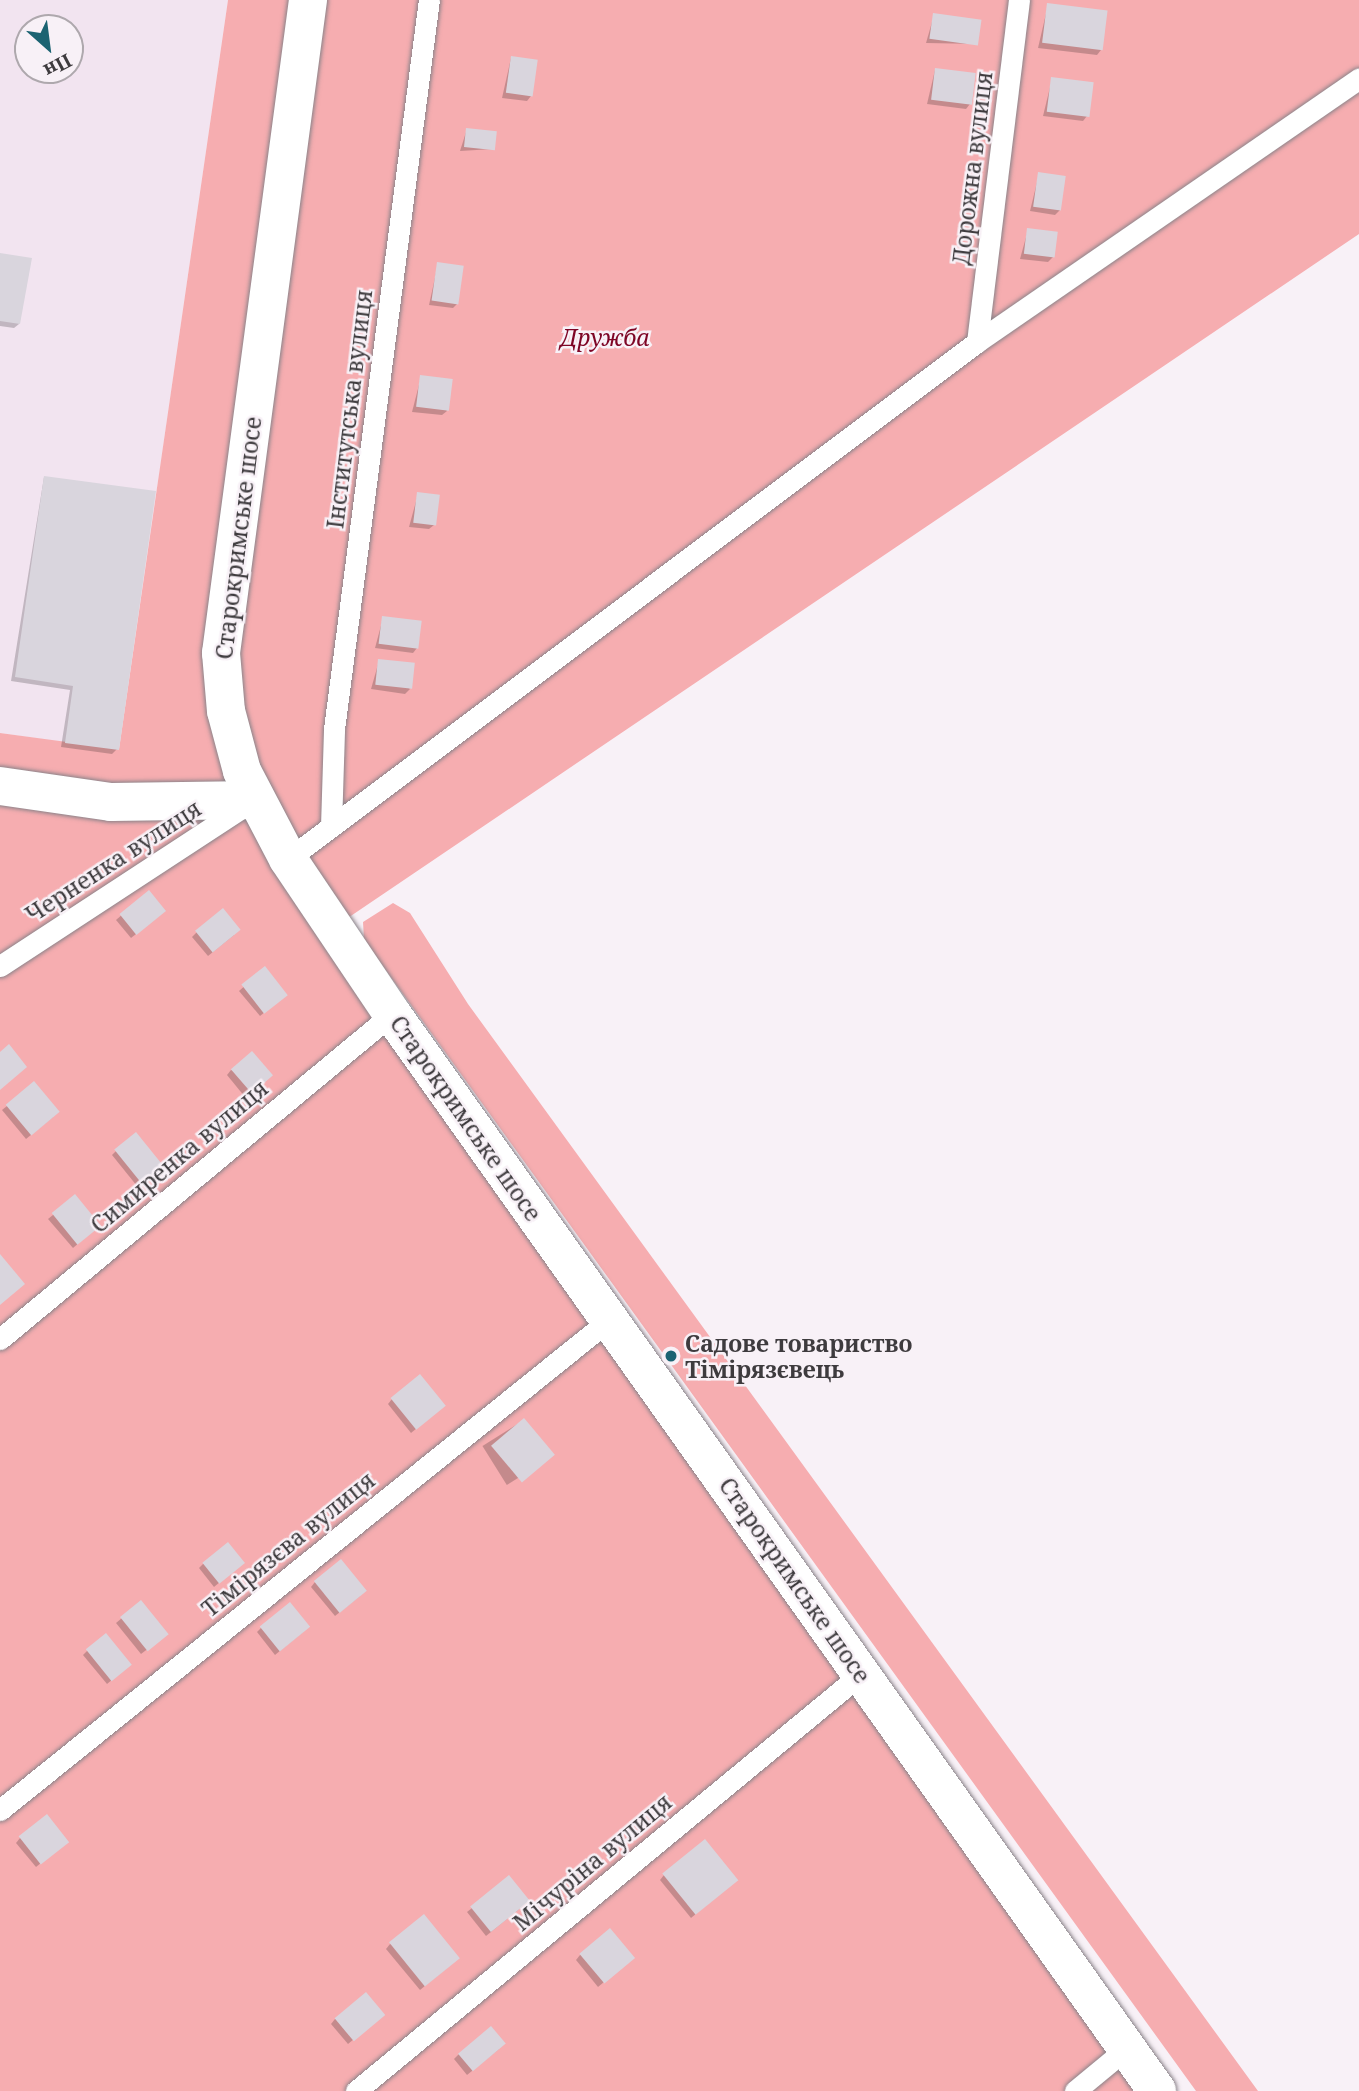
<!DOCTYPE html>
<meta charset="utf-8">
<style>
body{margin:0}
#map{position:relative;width:1359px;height:2091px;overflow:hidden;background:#f8f1f7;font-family:"Noto Serif",serif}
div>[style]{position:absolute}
.built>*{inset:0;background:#f2e4f0}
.green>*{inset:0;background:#f6adb0}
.shadow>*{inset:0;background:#0003;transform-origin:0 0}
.building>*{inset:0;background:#d9d5dd;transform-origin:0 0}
.roads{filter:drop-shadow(0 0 2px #8a8389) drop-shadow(0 0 2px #8a8389)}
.service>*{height:21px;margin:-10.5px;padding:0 10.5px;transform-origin:10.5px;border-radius:10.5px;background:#fff}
.minor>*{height:38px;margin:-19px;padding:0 19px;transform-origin:19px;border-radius:19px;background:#fff}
.tertiary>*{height:38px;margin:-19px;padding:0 19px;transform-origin:19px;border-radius:19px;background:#fff}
.dots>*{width:19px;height:19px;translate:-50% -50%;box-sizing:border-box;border:4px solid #f8f1f7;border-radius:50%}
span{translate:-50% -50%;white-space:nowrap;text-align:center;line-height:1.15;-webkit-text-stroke:5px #f8f1f7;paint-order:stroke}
.street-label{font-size:23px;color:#3e3b3e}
.park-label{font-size:23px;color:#7e0525;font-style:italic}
.poi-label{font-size:23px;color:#3e3b3e;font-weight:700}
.left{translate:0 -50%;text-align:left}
.north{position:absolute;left:14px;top:14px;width:70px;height:70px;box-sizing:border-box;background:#f8f1f7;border:2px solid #aea8ad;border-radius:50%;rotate:152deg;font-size:19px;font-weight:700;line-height:28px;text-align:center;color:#3e3b3e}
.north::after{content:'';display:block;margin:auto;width:24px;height:32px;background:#1b6372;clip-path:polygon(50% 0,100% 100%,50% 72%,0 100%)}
</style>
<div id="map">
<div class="built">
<div style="clip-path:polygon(evenodd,0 0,228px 0,119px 750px,0 733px,0 0,28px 28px,70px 28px,70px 70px,28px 70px,28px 28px)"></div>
</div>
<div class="green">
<div style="clip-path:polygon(228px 0,1359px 0,1359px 234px,333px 928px,1157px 2091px,0 2091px,0 733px,119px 749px)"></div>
<div style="clip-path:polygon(393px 903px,410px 913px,468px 1004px,1258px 2091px,1196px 2091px,364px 940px,363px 922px)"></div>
</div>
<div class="shadow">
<div style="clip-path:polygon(1048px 5px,1101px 50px,1097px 55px,1038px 48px)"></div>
<div style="clip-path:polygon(934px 15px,977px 44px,926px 43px)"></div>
<div style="clip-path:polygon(511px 58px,531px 96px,527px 101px,502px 98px)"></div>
<div style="clip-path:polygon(935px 70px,970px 104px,966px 109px,927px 104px)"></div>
<div style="clip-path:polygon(1052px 79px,1087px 116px,1083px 121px,1043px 116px)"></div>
<div style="clip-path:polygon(467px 129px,493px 149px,460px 151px)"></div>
<div style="clip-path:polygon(1039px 174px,1060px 210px,1055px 215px,1030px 211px)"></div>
<div style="clip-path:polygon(1028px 230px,1053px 257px,1048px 262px,1020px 259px)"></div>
<div style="clip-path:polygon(0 254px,19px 324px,14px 328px,0 326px)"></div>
<div style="clip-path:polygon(438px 264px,458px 303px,453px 308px,429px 305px)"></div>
<div style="clip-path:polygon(421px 377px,447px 411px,442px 415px,412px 412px)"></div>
<div style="clip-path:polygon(44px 477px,117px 749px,112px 754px,61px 747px,70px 690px,11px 681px)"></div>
<div style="clip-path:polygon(418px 494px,434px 525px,429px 529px,409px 527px)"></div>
<div style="clip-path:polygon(383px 618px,417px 648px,413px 653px,375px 648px)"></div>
<div style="clip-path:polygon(379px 661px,410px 689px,405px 694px,371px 689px)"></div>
<div style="clip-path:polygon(148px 892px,160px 915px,131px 938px,116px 920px)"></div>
<div style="clip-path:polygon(197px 932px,234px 935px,208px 956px,192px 937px)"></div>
<div style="clip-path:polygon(264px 969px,281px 999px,260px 1016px,239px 991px)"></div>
<div style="clip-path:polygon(231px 1070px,266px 1080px,245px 1097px,227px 1075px)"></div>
<div style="clip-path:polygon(7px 1106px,53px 1117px,26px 1139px,2px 1110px)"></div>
<div style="clip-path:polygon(116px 1151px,156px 1170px,137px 1186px,112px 1155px)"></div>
<div style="clip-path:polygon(75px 1197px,94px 1230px,73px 1248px,48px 1219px)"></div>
<div style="clip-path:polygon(392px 1399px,439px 1410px,411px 1433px,388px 1404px)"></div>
<div style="left:524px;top:1420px;width:46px;height:49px;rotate:58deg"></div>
<div style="clip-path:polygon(203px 1564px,238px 1567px,214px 1587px,199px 1568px)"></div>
<div style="clip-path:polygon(315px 1582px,360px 1596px,335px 1616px,311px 1587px)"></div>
<div style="clip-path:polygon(141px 1602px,162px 1638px,141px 1654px,116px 1623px)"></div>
<div style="clip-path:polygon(261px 1628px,303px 1632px,275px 1655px,257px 1632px)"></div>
<div style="clip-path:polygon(88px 1650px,125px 1669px,107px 1684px,83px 1655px)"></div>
<div style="clip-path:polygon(20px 1838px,62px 1846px,36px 1867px,16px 1843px)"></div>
<div style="clip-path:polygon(664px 1875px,731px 1885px,691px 1918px,660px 1880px)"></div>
<div style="clip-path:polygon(523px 1906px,486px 1936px,467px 1912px,472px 1908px)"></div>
<div style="clip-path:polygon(390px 1944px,453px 1963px,420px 1990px,386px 1949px)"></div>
<div style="clip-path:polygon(580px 1955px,628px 1962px,598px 1987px,576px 1960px)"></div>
<div style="clip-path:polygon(335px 2019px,378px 2019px,348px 2044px,331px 2024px)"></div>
<div style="clip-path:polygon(499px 2049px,467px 2075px,454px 2059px,459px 2054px)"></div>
</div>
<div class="building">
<div style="left:1047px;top:3px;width:61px;height:40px;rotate:7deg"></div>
<div style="left:933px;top:13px;width:49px;height:26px;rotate:8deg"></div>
<div style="left:511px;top:56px;width:27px;height:37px;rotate:8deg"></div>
<div style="left:935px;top:68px;width:41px;height:32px;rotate:7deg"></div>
<div style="left:1051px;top:77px;width:43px;height:35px;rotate:7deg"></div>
<div style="left:466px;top:128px;width:31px;height:19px;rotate:6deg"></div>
<div style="left:1038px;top:172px;width:28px;height:35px;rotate:8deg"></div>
<div style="left:1027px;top:228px;width:31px;height:26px;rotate:7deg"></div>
<div style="clip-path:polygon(0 253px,32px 258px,20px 324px,0 321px)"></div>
<div style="left:437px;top:262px;width:27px;height:39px;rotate:8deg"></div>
<div style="left:420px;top:375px;width:33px;height:32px;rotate:7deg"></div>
<div style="clip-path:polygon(44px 476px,156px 491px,119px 750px,65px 743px,73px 686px,15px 677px)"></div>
<div style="left:417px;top:492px;width:23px;height:31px;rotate:7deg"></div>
<div style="left:382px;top:616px;width:40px;height:28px;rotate:7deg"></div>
<div style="left:378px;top:659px;width:37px;height:26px;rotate:6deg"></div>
<div style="left:149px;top:890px;width:27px;height:38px;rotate:51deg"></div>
<div style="left:223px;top:908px;width:28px;height:36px;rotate:51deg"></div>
<div style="left:265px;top:966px;width:37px;height:30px;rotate:52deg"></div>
<div style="clip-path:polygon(9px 1044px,27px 1067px,0 1090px,0 1052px)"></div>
<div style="left:252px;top:1051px;width:32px;height:28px;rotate:49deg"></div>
<div style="left:34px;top:1081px;width:40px;height:37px;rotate:50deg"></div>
<div style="left:136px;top:1132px;width:43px;height:28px;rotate:51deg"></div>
<div style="left:75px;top:1194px;width:41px;height:30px;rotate:51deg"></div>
<div style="clip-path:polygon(0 1254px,25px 1284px,0 1305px)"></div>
<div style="left:420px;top:1374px;width:41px;height:38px;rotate:51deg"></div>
<div style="left:524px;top:1418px;width:48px;height:43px;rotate:50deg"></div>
<div style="left:228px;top:1542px;width:27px;height:33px;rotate:51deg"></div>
<div style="left:341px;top:1559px;width:41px;height:35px;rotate:51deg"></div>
<div style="left:141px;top:1600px;width:44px;height:27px;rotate:51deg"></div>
<div style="left:290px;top:1602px;width:32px;height:39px;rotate:51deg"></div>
<div style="left:106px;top:1633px;width:41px;height:26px;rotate:51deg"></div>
<div style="left:47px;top:1814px;width:36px;height:36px;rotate:52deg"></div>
<div style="left:705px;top:1839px;width:53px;height:55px;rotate:51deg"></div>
<div style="left:509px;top:1875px;width:33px;height:50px;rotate:51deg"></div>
<div style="left:424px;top:1914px;width:57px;height:45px;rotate:51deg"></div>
<div style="left:610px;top:1928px;width:39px;height:40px;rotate:50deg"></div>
<div style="left:366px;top:1992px;width:30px;height:41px;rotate:50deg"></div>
<div style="left:491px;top:2026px;width:23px;height:43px;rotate:50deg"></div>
</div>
<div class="roads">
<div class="service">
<div style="left:977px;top:342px;width:345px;rotate:-83deg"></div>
<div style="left:331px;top:826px;width:97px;rotate:-88.2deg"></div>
<div style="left:334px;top:729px;width:735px;rotate:-82.58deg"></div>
<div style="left:288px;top:859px;width:861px;rotate:-36.88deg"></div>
<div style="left:977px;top:342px;width:464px;rotate:-34.6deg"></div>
<div style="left:0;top:966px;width:294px;rotate:-33.2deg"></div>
<div style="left:0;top:1339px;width:509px;rotate:-39.66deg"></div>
<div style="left:0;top:1810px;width:782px;rotate:-38.82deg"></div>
<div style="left:356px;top:2091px;width:655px;rotate:-39.55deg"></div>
<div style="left:1075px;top:2091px;width:67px;rotate:-39.6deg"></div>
</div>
<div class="minor">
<div style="left:0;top:786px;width:112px;rotate:8.2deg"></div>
<div style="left:111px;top:802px;width:143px;rotate:-0.8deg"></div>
</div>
<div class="tertiary">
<div style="left:308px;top:0;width:659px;rotate:97.59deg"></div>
<div style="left:221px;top:653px;width:58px;rotate:85.1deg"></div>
<div style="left:226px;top:711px;width:62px;rotate:75.1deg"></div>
<div style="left:242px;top:771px;width:99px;rotate:62.4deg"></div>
<div style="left:288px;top:859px;width:187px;rotate:56.1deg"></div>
<div style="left:392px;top:1014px;width:1321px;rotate:54.61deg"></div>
</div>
</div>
<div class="dots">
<div style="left:671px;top:1356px;background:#1b6372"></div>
</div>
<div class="street-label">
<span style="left:972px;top:168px;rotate:-83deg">Дорожна вулиця</span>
<span style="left:349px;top:409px;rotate:-83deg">Інститутська вулиця</span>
<span style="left:238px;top:538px;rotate:-83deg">Старокримське шосе</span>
<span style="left:113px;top:861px;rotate:-33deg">Черненка вулиця</span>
<span style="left:466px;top:1118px;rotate:55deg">Старокримське шосе</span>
<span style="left:179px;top:1156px;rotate:-40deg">Симиренка вулиця</span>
<span style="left:288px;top:1544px;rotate:-39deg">Тімірязєва вулиця</span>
<span style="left:795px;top:1580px;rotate:55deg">Старокримське шосе</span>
<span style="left:592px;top:1862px;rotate:-40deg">Мічуріна вулиця</span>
</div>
<div class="park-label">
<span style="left:605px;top:337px">Дружба</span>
</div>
<div class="poi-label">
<span class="left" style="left:685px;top:1356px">Садове товариство<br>Тімірязєвець</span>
</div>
<div class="north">Пн</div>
</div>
